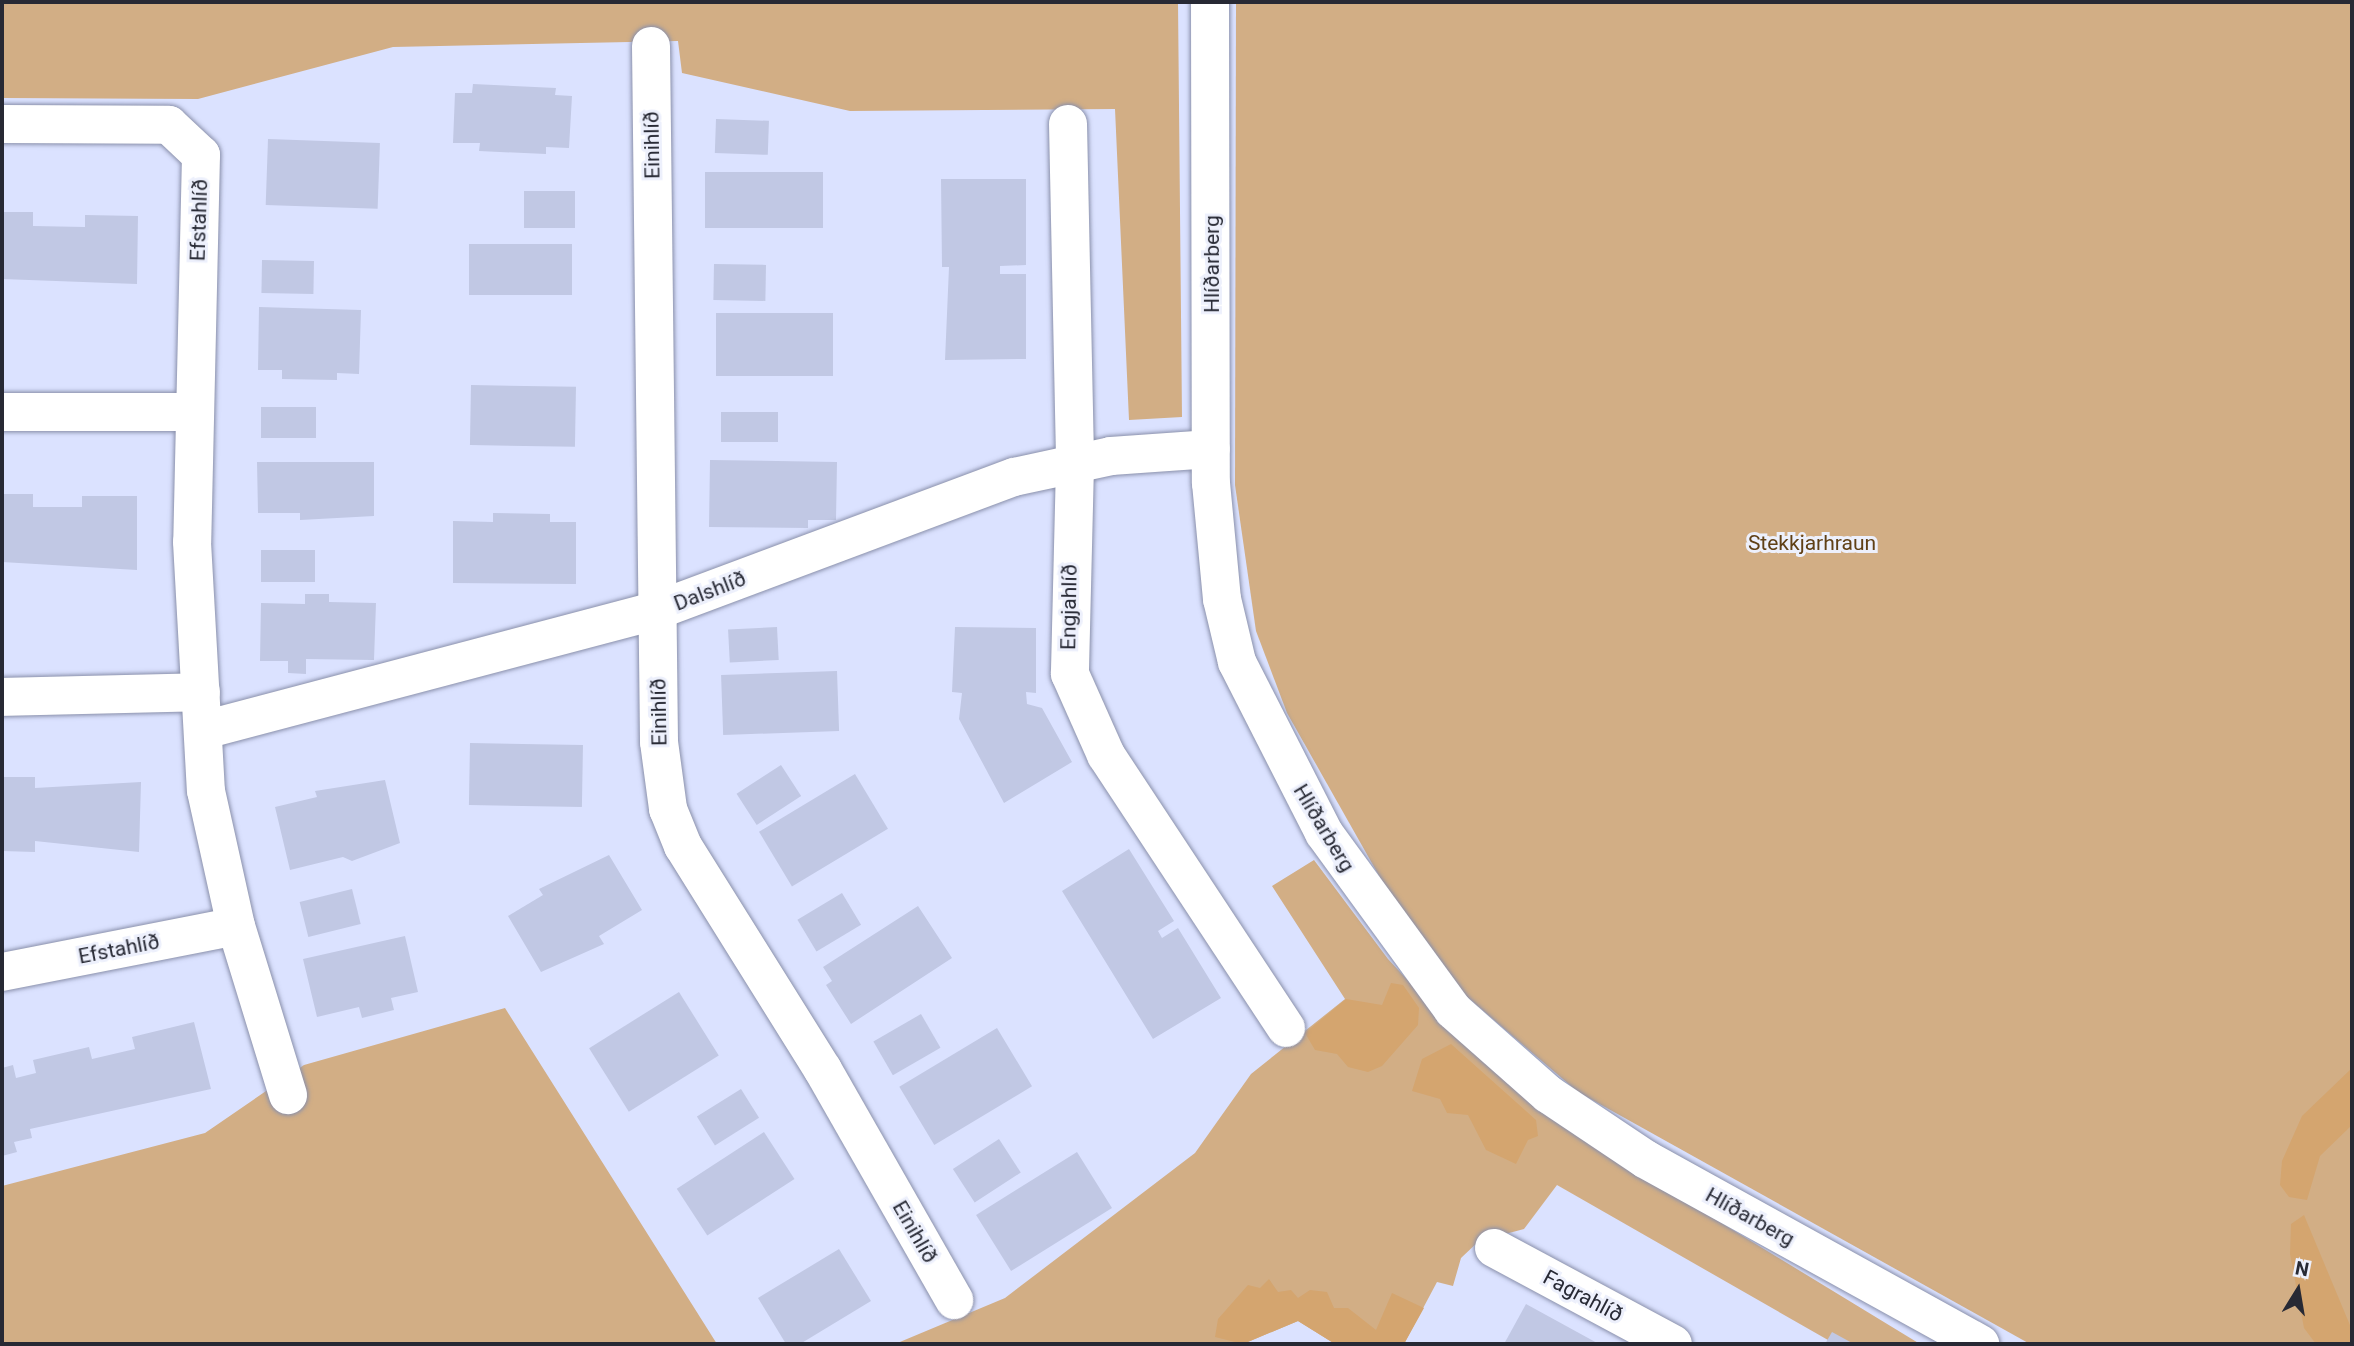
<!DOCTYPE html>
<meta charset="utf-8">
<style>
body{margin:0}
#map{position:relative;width:2354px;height:1346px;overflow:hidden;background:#dbe2ff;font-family:Roboto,sans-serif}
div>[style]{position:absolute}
.green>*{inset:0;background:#d2ae85}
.forest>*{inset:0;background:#d4a56f}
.building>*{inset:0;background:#c1c8e4;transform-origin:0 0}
.roads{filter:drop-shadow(0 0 2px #8a90ab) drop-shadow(0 0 2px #8a90ab)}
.minor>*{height:38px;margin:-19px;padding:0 19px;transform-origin:19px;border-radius:19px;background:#fff}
span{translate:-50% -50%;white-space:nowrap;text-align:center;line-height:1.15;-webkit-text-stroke:6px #edf0fc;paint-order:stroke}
.street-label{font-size:21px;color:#272934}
.park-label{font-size:21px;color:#604016}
.frame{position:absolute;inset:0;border:4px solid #272934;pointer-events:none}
.north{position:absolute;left:2263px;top:1255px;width:70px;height:70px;-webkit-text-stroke:5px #edf0fc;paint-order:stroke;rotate:11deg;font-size:19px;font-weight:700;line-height:28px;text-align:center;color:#272934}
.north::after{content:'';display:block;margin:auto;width:24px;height:32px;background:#272934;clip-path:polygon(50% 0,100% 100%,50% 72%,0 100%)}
</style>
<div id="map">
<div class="green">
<div style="clip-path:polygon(2px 2px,1178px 2px,1182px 417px,1129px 420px,1115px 109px,850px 111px,682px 73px,678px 41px,393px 47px,198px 99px,2px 98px)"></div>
<div style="clip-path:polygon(1236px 2px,2352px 2px,2352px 1344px,2030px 1344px,1578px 1092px,1459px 990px,1399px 911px,1287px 713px,1256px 631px,1235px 485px)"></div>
<div style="clip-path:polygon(1314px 860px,1388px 959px,1440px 1015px,1595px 1146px,1920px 1344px,1835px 1344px,1557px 1185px,1524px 1229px,1479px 1241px,1461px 1258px,1453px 1286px,1437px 1282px,1404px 1344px,1335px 1344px,1298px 1321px,1243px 1344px,895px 1344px,1005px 1298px,1195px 1153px,1251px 1074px,1345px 999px,1272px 886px)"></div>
<div style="clip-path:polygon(505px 1008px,717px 1344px,2px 1344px,2px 1186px,205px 1133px,304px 1065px)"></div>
</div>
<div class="forest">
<div style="clip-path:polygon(1391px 983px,1403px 985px,1419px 1008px,1418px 1025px,1382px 1066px,1368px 1072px,1348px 1067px,1337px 1054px,1315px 1050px,1305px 1033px,1346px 999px,1382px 1005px)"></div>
<div style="clip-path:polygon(1451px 1044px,1536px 1120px,1538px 1136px,1528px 1140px,1516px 1164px,1486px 1150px,1468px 1115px,1447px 1113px,1440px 1099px,1412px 1091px,1422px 1059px)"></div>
<div style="clip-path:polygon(2352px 1068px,2352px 1125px,2320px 1156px,2307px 1200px,2289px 1197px,2280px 1185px,2282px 1161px,2302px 1116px)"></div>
<div style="clip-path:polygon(2304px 1215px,2352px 1330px,2352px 1344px,2316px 1344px,2304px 1328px,2290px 1254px,2291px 1224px)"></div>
<div style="clip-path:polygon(1269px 1279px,1278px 1292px,1291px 1290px,1298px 1298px,1310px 1290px,1327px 1292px,1334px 1308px,1348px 1308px,1376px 1330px,1392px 1293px,1424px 1308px,1404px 1344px,1335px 1344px,1298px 1321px,1243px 1344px,1215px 1337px,1218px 1319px,1248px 1285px,1260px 1288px)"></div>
</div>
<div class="building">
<div style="clip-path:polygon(473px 84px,556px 88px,555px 95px,572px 96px,569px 148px,546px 147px,546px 154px,479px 151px,480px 143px,453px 143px,455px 93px,472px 93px)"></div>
<div style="left:716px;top:119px;width:53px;height:34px;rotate:2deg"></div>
<div style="left:268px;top:139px;width:112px;height:66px;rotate:2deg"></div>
<div style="left:705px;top:172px;width:118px;height:56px"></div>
<div style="clip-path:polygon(941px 179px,1026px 179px,1026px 265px,1000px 266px,1000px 274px,1026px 274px,1026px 359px,945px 360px,949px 267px,942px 267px)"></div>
<div style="left:524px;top:191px;width:51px;height:37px"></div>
<div style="clip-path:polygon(2px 212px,33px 212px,33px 226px,85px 227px,85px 215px,138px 216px,137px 284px,2px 279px)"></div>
<div style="left:469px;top:244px;width:103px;height:51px"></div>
<div style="left:262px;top:260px;width:52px;height:33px;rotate:1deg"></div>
<div style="left:714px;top:264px;width:52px;height:36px;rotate:1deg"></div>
<div style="clip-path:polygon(259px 307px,361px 310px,359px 374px,337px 373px,337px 380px,282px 379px,282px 370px,258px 370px)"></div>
<div style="left:716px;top:313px;width:117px;height:63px"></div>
<div style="left:471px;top:385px;width:105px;height:60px;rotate:1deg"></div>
<div style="left:261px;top:407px;width:55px;height:31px"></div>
<div style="left:721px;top:412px;width:57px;height:30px"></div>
<div style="clip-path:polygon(710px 460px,837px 462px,836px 520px,808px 520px,808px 528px,709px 527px)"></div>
<div style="clip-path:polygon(257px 462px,374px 462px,374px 516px,300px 520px,300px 513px,258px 513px)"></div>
<div style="clip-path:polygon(2px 494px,33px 494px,33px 507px,82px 507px,82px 496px,137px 496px,137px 570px,2px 562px)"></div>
<div style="clip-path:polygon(493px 513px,550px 514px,550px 522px,576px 522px,576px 584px,453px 583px,453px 521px,493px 522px)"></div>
<div style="left:261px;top:550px;width:54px;height:32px"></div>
<div style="clip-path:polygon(305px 594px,329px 594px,329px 602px,376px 603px,374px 660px,306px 659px,306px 674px,288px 673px,288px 661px,260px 661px,261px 603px,305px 604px)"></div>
<div style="left:777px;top:627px;width:33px;height:49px;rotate:87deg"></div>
<div style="clip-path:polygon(955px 627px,1036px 628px,1036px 693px,1026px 692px,1027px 704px,1042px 708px,1072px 762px,1004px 803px,959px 719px,962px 693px,952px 692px)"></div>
<div style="left:837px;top:671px;width:60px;height:116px;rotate:88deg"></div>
<div style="left:470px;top:743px;width:113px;height:62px;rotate:1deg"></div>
<div style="left:781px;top:765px;width:37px;height:53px;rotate:57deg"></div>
<div style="left:855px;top:774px;width:64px;height:112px;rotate:59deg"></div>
<div style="clip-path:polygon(2px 777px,35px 777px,35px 788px,141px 782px,139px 852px,35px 841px,35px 852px,2px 851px)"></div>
<div style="clip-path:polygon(385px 780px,400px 843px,352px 861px,343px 857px,290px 870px,275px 807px,317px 797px,315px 791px)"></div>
<div style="clip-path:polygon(1129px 849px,1174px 921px,1158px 931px,1162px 938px,1178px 928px,1221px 998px,1153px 1039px,1062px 891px)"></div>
<div style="clip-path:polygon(609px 855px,642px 910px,599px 936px,604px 944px,541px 972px,508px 916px,543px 895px,539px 889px)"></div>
<div style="left:352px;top:889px;width:36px;height:54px;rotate:76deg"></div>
<div style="left:842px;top:893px;width:37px;height:52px;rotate:59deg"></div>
<div style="clip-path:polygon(918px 906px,952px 958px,851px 1024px,826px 985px,832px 981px,823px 967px)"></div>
<div style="clip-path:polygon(405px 936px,418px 992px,391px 998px,394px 1010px,362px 1018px,359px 1007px,317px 1017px,303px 959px)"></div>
<div style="left:679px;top:992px;width:75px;height:106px;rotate:58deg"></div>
<div style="left:921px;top:1014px;width:39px;height:55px;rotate:60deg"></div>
<div style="clip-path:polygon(194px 1022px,211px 1089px,30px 1129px,32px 1138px,14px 1142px,17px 1152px,2px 1156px,2px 1068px,13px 1065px,16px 1078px,36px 1073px,33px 1060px,89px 1047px,92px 1059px,135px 1049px,132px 1037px)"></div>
<div style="left:997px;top:1028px;width:68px;height:114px;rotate:59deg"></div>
<div style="left:741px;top:1089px;width:34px;height:52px;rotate:58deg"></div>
<div style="left:764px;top:1132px;width:56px;height:104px;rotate:57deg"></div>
<div style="left:999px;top:1139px;width:40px;height:55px;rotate:57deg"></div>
<div style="left:1077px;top:1152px;width:66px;height:119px;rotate:58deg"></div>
<div style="clip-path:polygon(839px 1249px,871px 1301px,800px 1344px,786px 1344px,758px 1298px)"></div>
<div style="clip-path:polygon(1526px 1304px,1599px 1344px,1504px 1344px)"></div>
<div style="clip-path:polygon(1832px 1332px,1854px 1344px,1825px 1344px)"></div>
</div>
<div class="roads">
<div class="minor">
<div style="left:1210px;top:2px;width:481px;rotate:89.9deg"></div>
<div style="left:1211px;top:483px;width:117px;rotate:84.6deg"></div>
<div style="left:1222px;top:599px;width:65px;rotate:76.6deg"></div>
<div style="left:1237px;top:662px;width:192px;rotate:63deg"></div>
<div style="left:1324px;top:833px;width:219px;rotate:53.9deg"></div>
<div style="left:1453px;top:1010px;width:127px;rotate:41.5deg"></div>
<div style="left:1548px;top:1094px;width:117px;rotate:33.8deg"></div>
<div style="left:1645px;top:1159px;width:383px;rotate:28.9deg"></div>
<div style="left:651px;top:46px;width:696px;rotate:89.34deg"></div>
<div style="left:659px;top:742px;width:68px;rotate:82.3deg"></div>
<div style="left:668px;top:809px;width:40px;rotate:68deg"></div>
<div style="left:683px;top:846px;width:264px;rotate:58deg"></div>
<div style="left:823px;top:1070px;width:265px;rotate:60.3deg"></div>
<div style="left:2px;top:124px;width:167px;rotate:0.3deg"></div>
<div style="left:169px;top:125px;width:44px;rotate:43.2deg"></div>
<div style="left:201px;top:155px;width:387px;rotate:91.3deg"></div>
<div style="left:192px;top:542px;width:249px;rotate:86.8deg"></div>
<div style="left:206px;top:791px;width:138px;rotate:77.5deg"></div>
<div style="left:236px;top:926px;width:177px;rotate:72.9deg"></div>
<div style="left:1068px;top:124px;width:341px;rotate:88.8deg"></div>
<div style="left:1075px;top:465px;width:209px;rotate:91.4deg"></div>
<div style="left:1070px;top:674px;width:89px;rotate:66deg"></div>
<div style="left:1106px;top:755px;width:327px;rotate:56.6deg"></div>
<div style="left:2px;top:412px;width:191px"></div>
<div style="left:2px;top:697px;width:199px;rotate:-1.4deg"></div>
<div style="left:204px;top:730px;width:470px;rotate:-14.8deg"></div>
<div style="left:658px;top:610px;width:380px;rotate:-20.5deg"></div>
<div style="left:1014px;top:477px;width:99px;rotate:-12.2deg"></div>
<div style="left:1111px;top:456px;width:100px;rotate:-4deg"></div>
<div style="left:2px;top:972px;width:238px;rotate:-11.1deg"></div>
<div style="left:1494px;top:1248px;width:203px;rotate:28.2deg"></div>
</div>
</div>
<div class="street-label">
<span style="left:652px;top:145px;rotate:-91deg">Einihlíð</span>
<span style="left:199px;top:220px;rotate:-88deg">Efstahlíð</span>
<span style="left:1212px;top:264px;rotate:-90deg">Hlíðarberg</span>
<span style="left:710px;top:591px;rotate:-21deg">Dalshlíð</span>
<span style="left:1069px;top:607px;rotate:-89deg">Engjahlíð</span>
<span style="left:659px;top:712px;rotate:-91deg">Einihlíð</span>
<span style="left:1324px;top:828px;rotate:59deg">Hlíðarberg</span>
<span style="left:119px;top:949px;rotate:-11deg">Efstahlíð</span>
<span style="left:1750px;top:1217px;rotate:29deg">Hlíðarberg</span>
<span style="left:915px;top:1232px;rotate:60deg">Einihlíð</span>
<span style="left:1583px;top:1296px;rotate:28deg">Fagrahlíð</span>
</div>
<div class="park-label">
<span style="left:1812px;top:543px">Stekkjarhraun</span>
</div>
<div class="frame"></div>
<div class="north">N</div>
</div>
